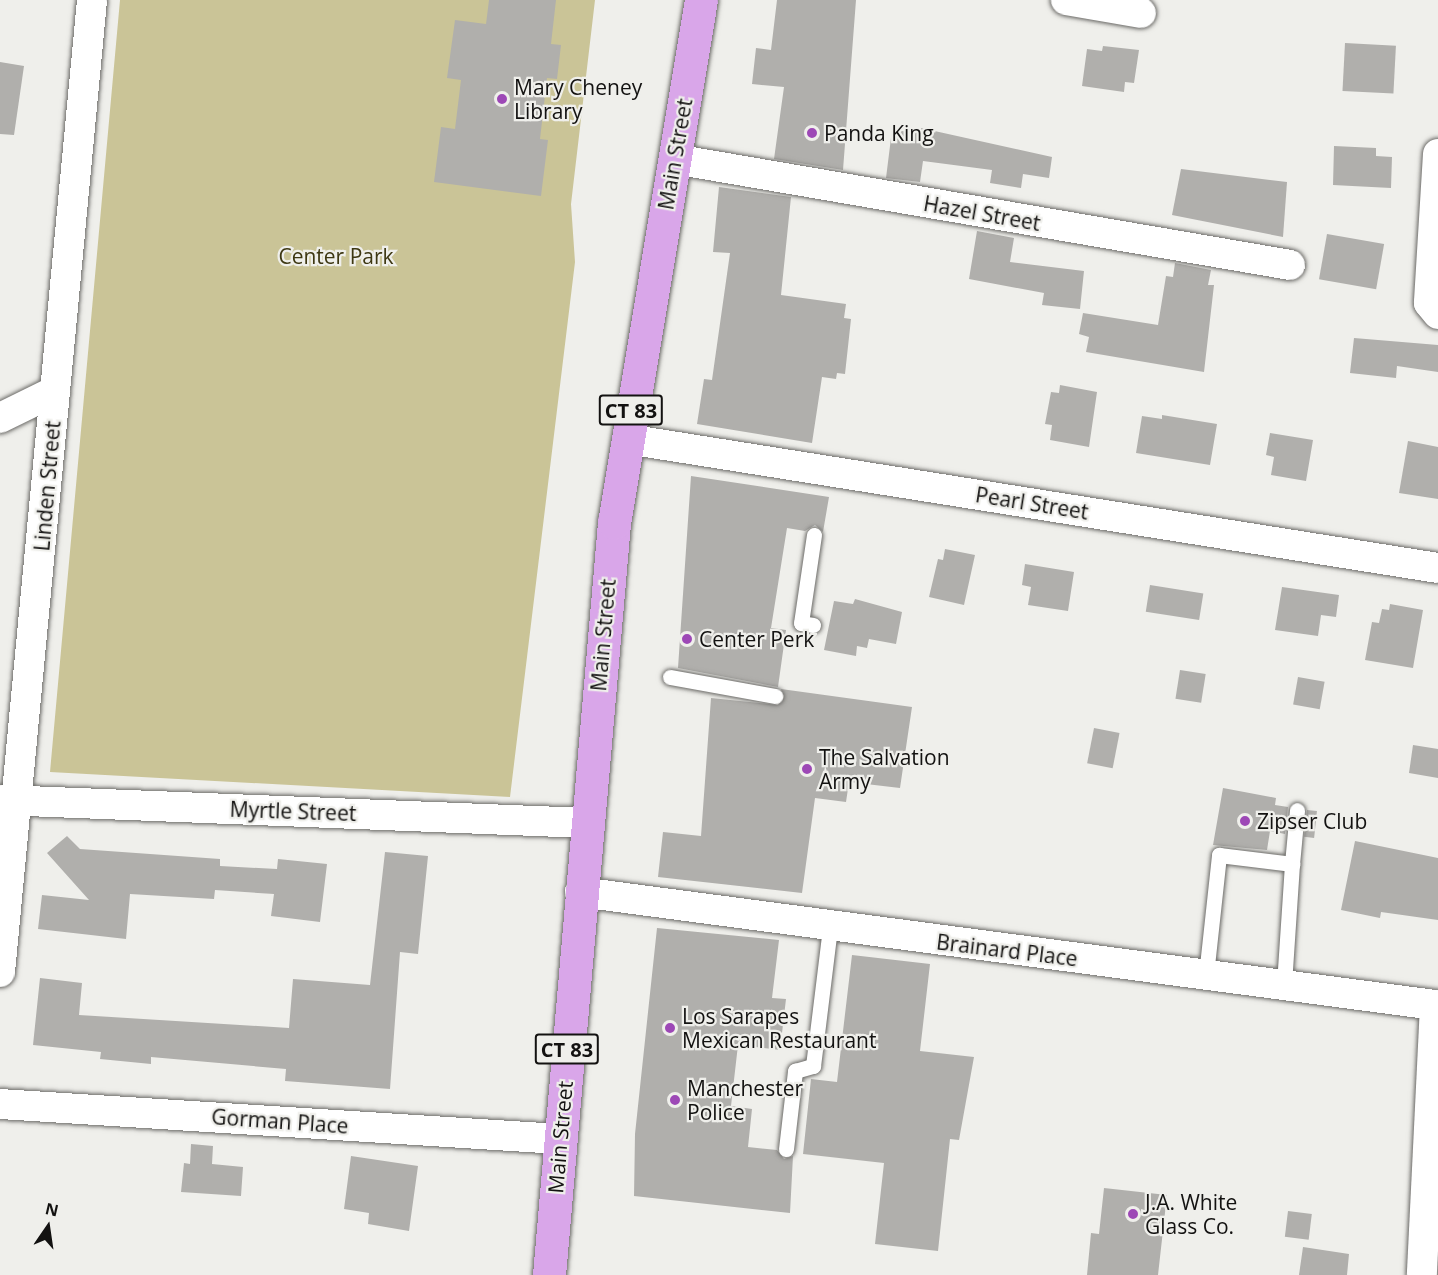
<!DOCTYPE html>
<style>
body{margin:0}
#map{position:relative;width:1438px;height:1275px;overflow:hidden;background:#efefeb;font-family:"Open Sans",sans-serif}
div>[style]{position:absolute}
.green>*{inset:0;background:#cac497}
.building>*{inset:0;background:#b0afac;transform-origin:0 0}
.roads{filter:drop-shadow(0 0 2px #6b6a67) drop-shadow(0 0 2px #6b6a67)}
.service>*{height:15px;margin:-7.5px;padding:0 7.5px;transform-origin:7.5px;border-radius:7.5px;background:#fff}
.minor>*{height:30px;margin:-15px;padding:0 15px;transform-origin:15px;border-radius:15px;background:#fff}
.primary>*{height:33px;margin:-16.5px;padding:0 16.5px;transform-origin:16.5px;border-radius:16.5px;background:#d9a6e9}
.dots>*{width:16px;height:16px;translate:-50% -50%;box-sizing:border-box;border:3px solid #efefeb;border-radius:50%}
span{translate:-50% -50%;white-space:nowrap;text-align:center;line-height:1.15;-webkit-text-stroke:4.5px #efefeb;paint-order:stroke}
.shield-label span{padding:2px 4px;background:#efefeb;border:2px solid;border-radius:4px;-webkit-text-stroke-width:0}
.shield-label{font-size:20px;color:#131211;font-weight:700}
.poi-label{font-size:21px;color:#131211}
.left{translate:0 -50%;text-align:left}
.street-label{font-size:21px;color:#131211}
.park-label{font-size:21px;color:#3d3712}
.north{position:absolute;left:18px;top:1197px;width:60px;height:60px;-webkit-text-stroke:4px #efefeb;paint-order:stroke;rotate:13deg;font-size:16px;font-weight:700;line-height:24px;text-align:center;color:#131211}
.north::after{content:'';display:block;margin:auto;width:21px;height:27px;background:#131211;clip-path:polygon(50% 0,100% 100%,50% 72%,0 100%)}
</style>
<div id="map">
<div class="green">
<div style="clip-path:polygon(120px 0,595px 0,571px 204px,575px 262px,510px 797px,50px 772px)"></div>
</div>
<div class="building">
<div style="clip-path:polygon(489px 0,556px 0,551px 44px,561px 45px,557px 79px,547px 78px,540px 139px,548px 140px,541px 196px,434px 182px,441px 127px,455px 129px,461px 80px,447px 78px,455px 20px,486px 24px)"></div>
<div style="clip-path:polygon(777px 0,856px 0,843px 170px,774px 159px,784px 87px,752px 84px,756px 48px,771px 50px)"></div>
<div style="left:1345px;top:43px;width:51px;height:48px;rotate:3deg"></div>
<div style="clip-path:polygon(1103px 46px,1139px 50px,1134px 83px,1125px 82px,1124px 92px,1082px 86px,1087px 49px,1102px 51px)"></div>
<div style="clip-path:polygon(0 62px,24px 66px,14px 135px,0 134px)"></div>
<div style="clip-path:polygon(921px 128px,1052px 157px,1049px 178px,1023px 174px,1021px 188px,990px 183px,992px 170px,923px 161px,920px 182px,886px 178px,892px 130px,920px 133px)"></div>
<div style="clip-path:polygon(1334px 146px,1376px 148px,1376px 156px,1392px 157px,1391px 188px,1333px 185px)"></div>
<div style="clip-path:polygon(1181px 169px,1287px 182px,1283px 237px,1172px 215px)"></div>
<div style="clip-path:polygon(719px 187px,791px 197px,781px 295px,846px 304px,844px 318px,851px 319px,845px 374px,837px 373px,836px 379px,822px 377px,812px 443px,697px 424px,704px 379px,712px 380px,730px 253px,713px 252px)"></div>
<div style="clip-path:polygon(977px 231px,1014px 238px,1010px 262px,1084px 271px,1080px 309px,1042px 305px,1044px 293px,969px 279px)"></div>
<div style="left:1327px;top:234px;width:58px;height:46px;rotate:10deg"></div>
<div style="clip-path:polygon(1175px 263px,1211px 270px,1208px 285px,1214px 285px,1204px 372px,1086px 352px,1089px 337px,1079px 334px,1083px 313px,1158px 325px,1166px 276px,1173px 277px)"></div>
<div style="clip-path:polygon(1354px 338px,1438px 345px,1438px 372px,1397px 366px,1396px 378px,1350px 373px)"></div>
<div style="clip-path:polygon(1060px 385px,1097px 392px,1089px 447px,1050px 440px,1052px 425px,1045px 424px,1051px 392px,1059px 393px)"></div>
<div style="clip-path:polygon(1162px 415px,1217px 424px,1210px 465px,1136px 453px,1142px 416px,1162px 419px)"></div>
<div style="clip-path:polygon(1270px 433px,1313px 440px,1306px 481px,1271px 475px,1274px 457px,1266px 455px)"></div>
<div style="clip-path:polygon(1408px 441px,1438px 447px,1438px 499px,1399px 493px)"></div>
<div style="clip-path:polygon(691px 476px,829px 497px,823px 532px,815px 525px,805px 531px,787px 528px,771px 628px,786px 630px,778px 687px,678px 668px)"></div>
<div style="clip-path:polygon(945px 549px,975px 555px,964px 605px,929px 597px,938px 559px,943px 560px)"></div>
<div style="clip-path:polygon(1025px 564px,1074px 572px,1068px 611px,1028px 605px,1031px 587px,1022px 585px)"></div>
<div style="left:1150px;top:585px;width:54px;height:27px;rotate:9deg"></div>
<div style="clip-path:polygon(1282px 587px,1339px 595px,1336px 617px,1321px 615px,1318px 636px,1275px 630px)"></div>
<div style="clip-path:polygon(855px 599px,902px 612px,896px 644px,869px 639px,867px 648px,857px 646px,856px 656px,824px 650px,834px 601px,853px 604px)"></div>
<div style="clip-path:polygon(1390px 604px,1423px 610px,1413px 668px,1365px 660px,1372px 622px,1379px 623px,1382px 609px,1389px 610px)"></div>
<div style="left:1180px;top:670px;width:26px;height:29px;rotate:9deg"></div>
<div style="left:1298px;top:677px;width:27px;height:28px;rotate:10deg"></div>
<div style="clip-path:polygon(781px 689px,912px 707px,900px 788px,849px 782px,846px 802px,815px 798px,802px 893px,658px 877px,663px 832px,701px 836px,711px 698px,778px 705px,784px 698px)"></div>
<div style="left:1094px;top:728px;width:26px;height:36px;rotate:11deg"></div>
<div style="clip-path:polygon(1413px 745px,1438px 749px,1438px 778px,1409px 773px)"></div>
<div style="clip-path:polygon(1223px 788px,1276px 798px,1275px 805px,1288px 807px,1285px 834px,1270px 831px,1267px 850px,1213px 845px)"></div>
<div style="left:1307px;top:810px;width:10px;height:27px;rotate:6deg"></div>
<div style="clip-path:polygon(67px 836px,80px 849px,220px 859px,220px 866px,277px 869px,278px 859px,327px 864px,320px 922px,271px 916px,274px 894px,215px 890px,214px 899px,130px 894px,126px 939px,38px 929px,42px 895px,89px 900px,47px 853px)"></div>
<div style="clip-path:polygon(1355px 841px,1438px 858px,1438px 920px,1381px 912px,1380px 918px,1341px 910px)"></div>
<div style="clip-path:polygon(385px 852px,428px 856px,418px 954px,400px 952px,390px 1089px,285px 1081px,286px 1069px,151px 1057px,151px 1064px,100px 1059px,101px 1052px,33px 1045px,40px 978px,82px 983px,79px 1015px,289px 1028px,293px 979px,370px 985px)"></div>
<div style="clip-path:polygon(657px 928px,779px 940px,772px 998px,786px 999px,780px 1050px,738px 1045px,731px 1106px,752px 1109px,748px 1147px,777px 1150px,784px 1159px,793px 1156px,790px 1213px,634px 1196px,635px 1134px)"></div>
<div style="clip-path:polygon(852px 955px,930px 964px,920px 1051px,974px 1057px,959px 1140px,950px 1139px,938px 1251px,875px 1244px,884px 1163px,803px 1154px,811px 1079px,837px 1082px)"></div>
<div style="clip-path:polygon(191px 1144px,213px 1146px,212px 1164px,243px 1167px,241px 1196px,181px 1192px,184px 1163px,190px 1164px)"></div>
<div style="clip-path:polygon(351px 1156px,418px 1166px,409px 1231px,368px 1224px,369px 1213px,344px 1209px)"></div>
<div style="clip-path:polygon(1104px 1188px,1167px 1195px,1158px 1275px,1087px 1275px,1091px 1233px,1099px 1234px)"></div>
<div style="left:1288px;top:1211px;width:24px;height:26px;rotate:7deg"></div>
<div style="clip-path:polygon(1303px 1247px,1349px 1254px,1347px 1275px,1299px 1275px)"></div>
</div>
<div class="roads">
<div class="service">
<div style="left:813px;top:625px;width:12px;rotate:-171deg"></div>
<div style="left:801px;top:623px;width:89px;rotate:-81.6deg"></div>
<div style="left:670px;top:677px;width:107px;rotate:10.3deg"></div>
<div style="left:1292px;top:864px;width:54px;rotate:-84.7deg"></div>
<div style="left:1206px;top:975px;width:121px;rotate:-83.8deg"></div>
<div style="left:1219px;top:855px;width:74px;rotate:7deg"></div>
<div style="left:1292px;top:864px;width:121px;rotate:93.8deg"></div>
<div style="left:786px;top:1149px;width:79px;rotate:-83.4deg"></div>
<div style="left:795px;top:1071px;width:19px;rotate:-16deg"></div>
<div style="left:813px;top:1066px;width:140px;rotate:-83deg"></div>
</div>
<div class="minor">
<div style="left:1066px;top:0;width:76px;rotate:9.8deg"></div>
<div style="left:1438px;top:154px;width:149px;rotate:93.5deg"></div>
<div style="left:1429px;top:303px;width:14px;rotate:51deg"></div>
<div style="left:674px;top:159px;width:625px;rotate:9.76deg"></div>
<div style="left:0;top:418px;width:61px;rotate:-26.1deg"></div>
<div style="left:627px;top:439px;width:821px;rotate:9.04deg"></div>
<div style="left:1px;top:800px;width:585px;rotate:2.25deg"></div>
<div style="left:580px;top:892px;width:862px;rotate:7.53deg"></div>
<div style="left:1435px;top:1005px;width:270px;rotate:92.8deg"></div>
<div style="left:0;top:972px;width:976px;rotate:-84.59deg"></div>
<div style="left:0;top:1104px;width:561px;rotate:3.58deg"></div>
</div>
<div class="primary">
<div style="left:549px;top:1275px;width:755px;rotate:-85.06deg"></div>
<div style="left:614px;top:523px;width:530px;rotate:-80.56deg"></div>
</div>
</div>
<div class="dots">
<div style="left:502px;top:99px;background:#9d48b6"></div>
<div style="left:812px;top:133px;background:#9d48b6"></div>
<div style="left:687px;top:639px;background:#9d48b6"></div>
<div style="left:807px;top:769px;background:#9d48b6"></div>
<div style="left:1245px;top:821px;background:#9d48b6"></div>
<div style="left:670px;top:1028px;background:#9d48b6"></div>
<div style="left:675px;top:1100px;background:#9d48b6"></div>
<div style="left:1133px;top:1214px;background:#9d48b6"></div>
</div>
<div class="shield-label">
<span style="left:631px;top:410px">CT 83</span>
<span style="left:567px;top:1049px">CT 83</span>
</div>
<div class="poi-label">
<span class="left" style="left:514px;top:99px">Mary Cheney<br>Library</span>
<span class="left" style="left:824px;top:133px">Panda King</span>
<span class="left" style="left:699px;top:639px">Center Perk</span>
<span class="left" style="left:819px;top:769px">The Salvation<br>Army</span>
<span class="left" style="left:1257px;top:821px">Zipser Club</span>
<span class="left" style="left:682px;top:1028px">Los Sarapes<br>Mexican Restaurant</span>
<span class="left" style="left:687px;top:1100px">Manchester<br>Police</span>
<span class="left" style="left:1145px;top:1214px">J.A. White<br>Glass Co.</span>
</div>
<div class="street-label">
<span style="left:675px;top:154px;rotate:-80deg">Main Street</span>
<span style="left:982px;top:213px;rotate:10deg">Hazel Street</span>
<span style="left:47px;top:486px;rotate:-85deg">Linden Street</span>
<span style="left:1032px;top:503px;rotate:9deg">Pearl Street</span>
<span style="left:603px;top:635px;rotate:-85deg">Main Street</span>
<span style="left:293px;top:811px;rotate:2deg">Myrtle Street</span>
<span style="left:1007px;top:950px;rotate:7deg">Brainard Place</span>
<span style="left:280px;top:1121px;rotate:4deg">Gorman Place</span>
<span style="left:560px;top:1137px;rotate:-85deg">Main Street</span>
</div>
<div class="park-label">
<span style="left:336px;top:256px">Center Park</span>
</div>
<div class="north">N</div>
</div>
